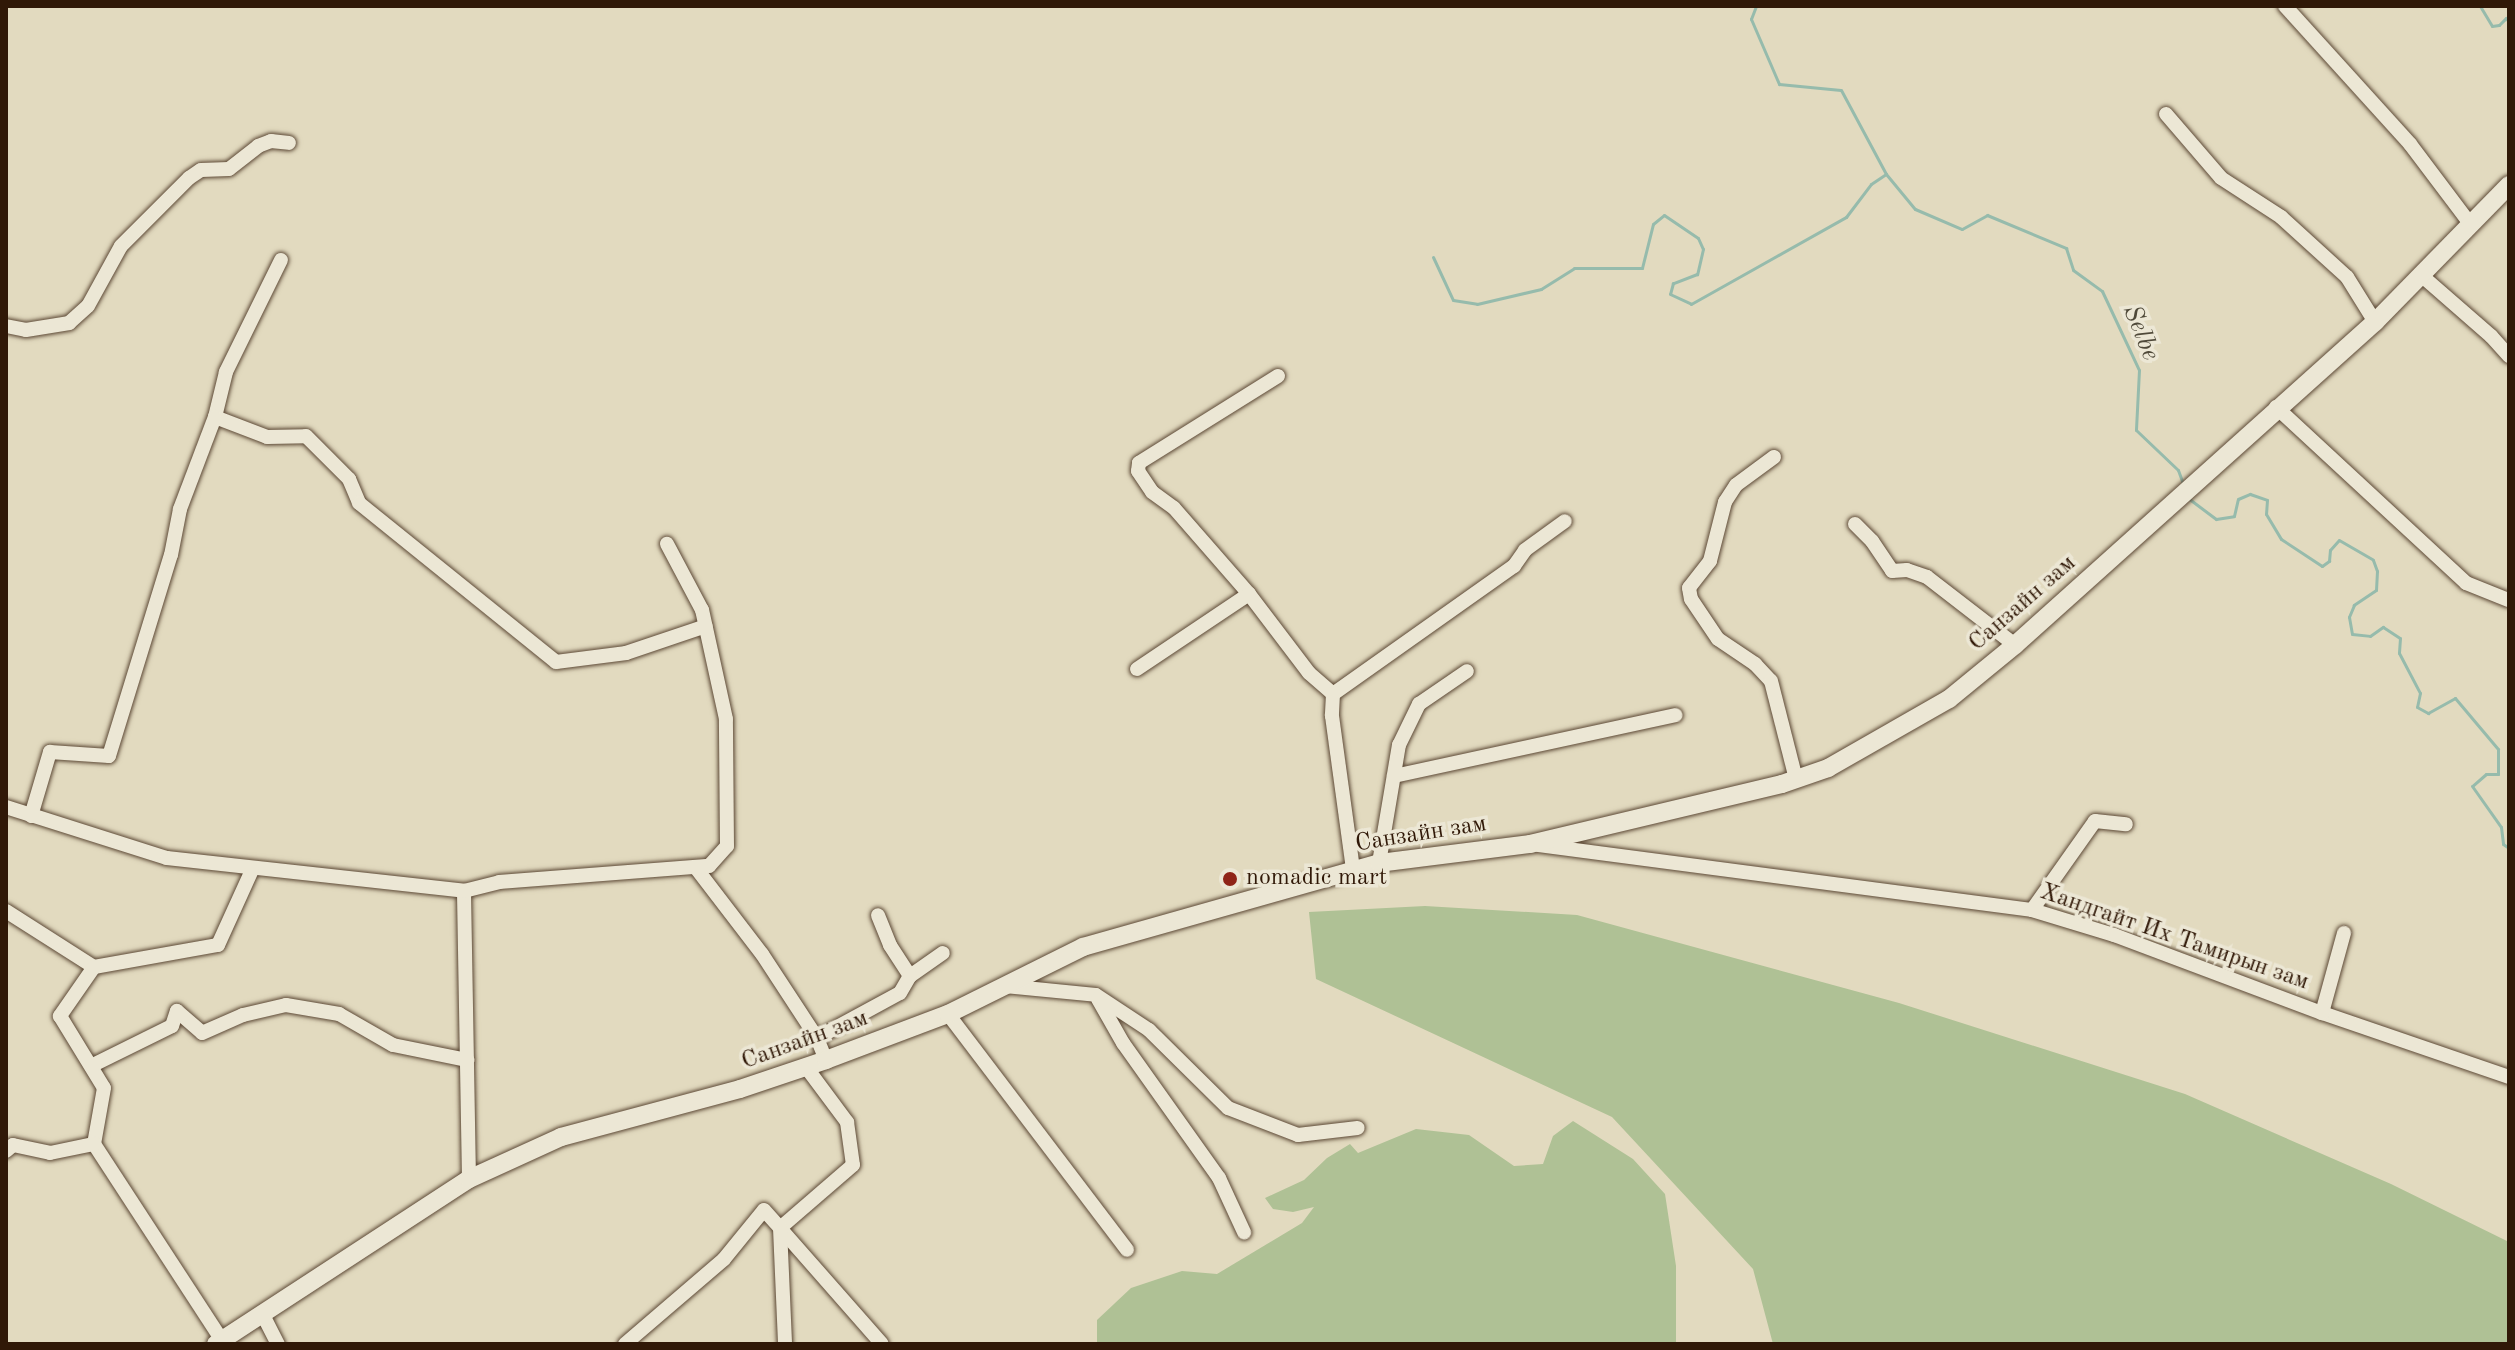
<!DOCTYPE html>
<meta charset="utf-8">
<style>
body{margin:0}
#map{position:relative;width:2515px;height:1350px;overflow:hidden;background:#e2dabf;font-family:"Old Standard TT",serif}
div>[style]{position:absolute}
.green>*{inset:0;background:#afc195}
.stream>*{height:3px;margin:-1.5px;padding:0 1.5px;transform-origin:1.5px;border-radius:1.5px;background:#96bbac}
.roads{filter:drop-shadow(0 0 2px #5c4835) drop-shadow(0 0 2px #5c4835)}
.minor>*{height:14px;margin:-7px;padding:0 7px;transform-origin:7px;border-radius:7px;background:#ece7d5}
.secondary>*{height:18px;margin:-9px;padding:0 9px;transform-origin:9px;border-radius:9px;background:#ece7d5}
.dots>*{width:22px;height:22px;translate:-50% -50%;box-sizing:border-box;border:4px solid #ece7d5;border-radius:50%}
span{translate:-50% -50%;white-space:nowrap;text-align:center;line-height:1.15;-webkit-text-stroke:7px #ece7d5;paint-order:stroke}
.street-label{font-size:24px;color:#301807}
.poi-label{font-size:24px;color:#301807}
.left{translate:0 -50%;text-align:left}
.water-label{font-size:26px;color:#4f4939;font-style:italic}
.frame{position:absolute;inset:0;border:8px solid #301807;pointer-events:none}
</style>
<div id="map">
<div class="green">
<div style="clip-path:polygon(1425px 906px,1577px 915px,1899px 1003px,2185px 1094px,2391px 1184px,2509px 1242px,2509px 1344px,1773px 1344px,1753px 1269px,1612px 1117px,1316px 979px,1309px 912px)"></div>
<div style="clip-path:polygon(1573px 1121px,1633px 1159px,1665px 1194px,1676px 1266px,1676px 1344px,1097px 1344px,1097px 1320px,1131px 1288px,1182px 1271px,1217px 1274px,1302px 1223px,1314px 1207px,1293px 1212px,1273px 1209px,1265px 1198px,1304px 1180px,1327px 1158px,1350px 1144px,1358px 1153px,1416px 1129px,1469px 1135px,1514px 1166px,1543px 1164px,1553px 1136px)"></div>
</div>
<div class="stream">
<div style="left:1756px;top:6px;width:14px;rotate:111deg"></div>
<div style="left:1751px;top:19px;width:71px;rotate:66.7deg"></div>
<div style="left:1779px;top:84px;width:62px;rotate:5.5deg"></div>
<div style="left:1841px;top:90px;width:95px;rotate:61.8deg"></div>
<div style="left:1886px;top:174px;width:45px;rotate:50.4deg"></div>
<div style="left:1915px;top:209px;width:51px;rotate:23.1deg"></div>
<div style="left:1962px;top:229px;width:29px;rotate:-29deg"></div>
<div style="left:1987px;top:215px;width:86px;rotate:22.7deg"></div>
<div style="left:2066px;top:248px;width:23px;rotate:72deg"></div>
<div style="left:2073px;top:270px;width:36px;rotate:36deg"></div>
<div style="left:2102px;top:291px;width:87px;rotate:64.9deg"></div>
<div style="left:2139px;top:370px;width:60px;rotate:92.9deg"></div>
<div style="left:2136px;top:430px;width:58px;rotate:43.6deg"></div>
<div style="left:2178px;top:470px;width:15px;rotate:70deg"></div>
<div style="left:2480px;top:6px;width:23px;rotate:59deg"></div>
<div style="left:2492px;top:26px;width:7px;rotate:-8deg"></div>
<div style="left:2499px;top:25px;width:10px;rotate:-45deg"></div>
<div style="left:2506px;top:18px;width:5px;rotate:53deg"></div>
<div style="left:1433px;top:257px;width:47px;rotate:65.1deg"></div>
<div style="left:1453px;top:300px;width:24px;rotate:9deg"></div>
<div style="left:1477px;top:304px;width:66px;rotate:-13.2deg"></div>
<div style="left:1541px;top:289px;width:39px;rotate:-32deg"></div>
<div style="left:1574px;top:268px;width:68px"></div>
<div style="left:1642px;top:268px;width:45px;rotate:-76deg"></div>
<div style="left:1653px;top:224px;width:14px;rotate:-39deg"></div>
<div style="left:1664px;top:215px;width:41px;rotate:34.1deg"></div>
<div style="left:1698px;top:238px;width:12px;rotate:66deg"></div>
<div style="left:1703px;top:249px;width:26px;rotate:103deg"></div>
<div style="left:1697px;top:274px;width:26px;rotate:159deg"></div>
<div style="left:1673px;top:283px;width:11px;rotate:105deg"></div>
<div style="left:1670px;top:294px;width:23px;rotate:25deg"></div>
<div style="left:1691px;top:304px;width:178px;rotate:-29.3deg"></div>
<div style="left:1846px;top:217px;width:41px;rotate:-52.9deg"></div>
<div style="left:1871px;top:184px;width:18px;rotate:-34deg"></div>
<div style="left:2188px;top:498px;width:35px;rotate:37deg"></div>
<div style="left:2216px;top:519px;width:18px;rotate:-9deg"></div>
<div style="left:2234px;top:516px;width:17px;rotate:-77deg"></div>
<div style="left:2238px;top:499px;width:13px;rotate:-23deg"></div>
<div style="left:2250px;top:494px;width:18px;rotate:19deg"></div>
<div style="left:2267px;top:500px;width:14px;rotate:94deg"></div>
<div style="left:2266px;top:514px;width:29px;rotate:59deg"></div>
<div style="left:2281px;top:539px;width:49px;rotate:33.4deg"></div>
<div style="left:2322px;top:566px;width:9px;rotate:-36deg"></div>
<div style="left:2329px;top:561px;width:11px;rotate:-85deg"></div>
<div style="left:2330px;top:550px;width:13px;rotate:-48deg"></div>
<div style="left:2339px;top:540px;width:39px;rotate:30deg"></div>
<div style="left:2373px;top:560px;width:12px;rotate:70deg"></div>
<div style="left:2377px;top:571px;width:19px;rotate:93deg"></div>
<div style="left:2376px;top:590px;width:27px;rotate:146deg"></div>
<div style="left:2354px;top:605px;width:13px;rotate:113deg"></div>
<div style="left:2349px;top:617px;width:17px;rotate:80deg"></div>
<div style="left:2352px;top:634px;width:18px;rotate:6deg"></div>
<div style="left:2370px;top:636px;width:16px;rotate:-35deg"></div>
<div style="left:2383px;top:627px;width:20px;rotate:33deg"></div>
<div style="left:2400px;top:638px;width:15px;rotate:94deg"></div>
<div style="left:2399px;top:653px;width:45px;rotate:62.3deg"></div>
<div style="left:2420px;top:693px;width:14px;rotate:102deg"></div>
<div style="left:2417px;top:707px;width:13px;rotate:29deg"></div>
<div style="left:2428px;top:713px;width:31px;rotate:-29deg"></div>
<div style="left:2455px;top:698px;width:67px;rotate:49.9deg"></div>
<div style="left:2498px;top:749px;width:25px;rotate:90deg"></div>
<div style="left:2498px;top:774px;width:12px;rotate:180deg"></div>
<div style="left:2486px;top:774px;width:18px;rotate:139deg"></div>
<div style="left:2472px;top:786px;width:50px;rotate:54.7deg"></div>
<div style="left:2501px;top:827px;width:17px;rotate:83deg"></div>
<div style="left:2503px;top:844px;width:7px;rotate:34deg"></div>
</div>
<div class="roads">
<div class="minor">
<div style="left:2285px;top:6px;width:186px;rotate:47.8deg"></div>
<div style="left:2410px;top:144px;width:101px;rotate:53deg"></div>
<div style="left:2166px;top:114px;width:84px;rotate:49.3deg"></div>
<div style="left:2221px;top:178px;width:72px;rotate:33deg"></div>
<div style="left:2281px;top:217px;width:89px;rotate:42.3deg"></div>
<div style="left:2347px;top:277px;width:53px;rotate:58.1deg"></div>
<div style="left:281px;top:260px;width:125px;rotate:116.2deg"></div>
<div style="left:226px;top:372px;width:46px;rotate:103.7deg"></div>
<div style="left:215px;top:417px;width:56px;rotate:21deg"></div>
<div style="left:267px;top:437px;width:39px;rotate:-1deg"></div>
<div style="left:306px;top:436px;width:61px;rotate:45deg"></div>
<div style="left:349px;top:479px;width:26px;rotate:67deg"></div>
<div style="left:359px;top:503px;width:253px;rotate:38.9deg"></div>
<div style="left:556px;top:662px;width:71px;rotate:-7.3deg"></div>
<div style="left:626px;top:653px;width:84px;rotate:-18.6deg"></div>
<div style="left:2421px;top:275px;width:93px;rotate:41.1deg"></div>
<div style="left:2491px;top:336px;width:27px;rotate:48deg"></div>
<div style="left:6px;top:326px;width:20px;rotate:11deg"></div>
<div style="left:26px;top:330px;width:44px;rotate:-9.2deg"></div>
<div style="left:69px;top:323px;width:25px;rotate:-42deg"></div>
<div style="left:88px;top:306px;width:68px;rotate:-61.2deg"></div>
<div style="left:121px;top:246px;width:96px;rotate:-45deg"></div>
<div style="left:189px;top:178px;width:14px;rotate:-34deg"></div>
<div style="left:201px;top:170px;width:28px;rotate:-2deg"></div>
<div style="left:229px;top:169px;width:37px;rotate:-38deg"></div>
<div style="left:258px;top:146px;width:14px;rotate:-21deg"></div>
<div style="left:271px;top:141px;width:18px;rotate:6deg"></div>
<div style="left:1278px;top:376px;width:164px;rotate:148deg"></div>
<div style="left:1139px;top:463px;width:8px;rotate:97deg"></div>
<div style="left:1138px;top:471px;width:25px;rotate:56deg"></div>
<div style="left:1152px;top:492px;width:27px;rotate:36deg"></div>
<div style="left:1174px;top:508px;width:114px;rotate:48.9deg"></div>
<div style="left:1249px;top:594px;width:99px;rotate:52.8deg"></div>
<div style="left:1309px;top:673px;width:32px;rotate:41deg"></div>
<div style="left:1333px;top:694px;width:22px;rotate:93deg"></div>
<div style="left:1332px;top:716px;width:154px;rotate:82.2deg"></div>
<div style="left:2276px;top:407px;width:259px;rotate:42.8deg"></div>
<div style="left:2466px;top:583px;width:45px;rotate:22deg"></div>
<div style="left:1774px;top:457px;width:47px;rotate:143.6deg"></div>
<div style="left:1736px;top:485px;width:20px;rotate:123deg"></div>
<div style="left:1725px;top:502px;width:61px;rotate:104.3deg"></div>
<div style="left:1710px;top:561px;width:34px;rotate:128deg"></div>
<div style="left:1689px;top:588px;width:11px;rotate:80deg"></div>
<div style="left:1691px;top:599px;width:48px;rotate:56deg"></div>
<div style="left:1718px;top:639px;width:45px;rotate:34deg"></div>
<div style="left:1755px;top:664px;width:23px;rotate:47deg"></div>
<div style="left:1771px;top:681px;width:101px;rotate:75.7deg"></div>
<div style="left:1855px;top:524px;width:24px;rotate:45deg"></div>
<div style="left:1872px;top:541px;width:36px;rotate:56deg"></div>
<div style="left:1892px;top:571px;width:15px;rotate:-4deg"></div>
<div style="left:1907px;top:570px;width:21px;rotate:19deg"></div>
<div style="left:1927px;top:577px;width:111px;rotate:37.7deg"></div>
<div style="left:1137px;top:669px;width:135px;rotate:-33.8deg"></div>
<div style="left:1333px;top:694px;width:222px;rotate:-35.3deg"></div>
<div style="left:1514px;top:566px;width:19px;rotate:-55deg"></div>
<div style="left:1525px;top:550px;width:49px;rotate:-35.9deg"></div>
<div style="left:1394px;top:776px;width:288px;rotate:-12.2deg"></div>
<div style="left:6px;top:807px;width:169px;rotate:17.6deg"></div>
<div style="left:167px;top:858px;width:299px;rotate:6.3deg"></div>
<div style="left:31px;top:816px;width:67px;rotate:-73.5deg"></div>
<div style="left:50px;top:752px;width:59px;rotate:3.9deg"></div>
<div style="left:109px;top:756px;width:210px;rotate:-72.9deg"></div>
<div style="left:171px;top:555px;width:47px;rotate:-78.9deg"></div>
<div style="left:180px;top:509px;width:98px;rotate:-69.2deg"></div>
<div style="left:1538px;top:845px;width:498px;rotate:7.5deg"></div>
<div style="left:2032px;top:910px;width:86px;rotate:17deg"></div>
<div style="left:2114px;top:935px;width:222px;rotate:20.6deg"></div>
<div style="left:2322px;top:1013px;width:198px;rotate:18.9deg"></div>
<div style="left:1379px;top:863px;width:120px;rotate:-80.4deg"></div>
<div style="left:1399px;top:745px;width:46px;rotate:-64deg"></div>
<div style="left:1419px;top:704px;width:58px;rotate:-34.5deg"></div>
<div style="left:696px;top:868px;width:108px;rotate:52.5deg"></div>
<div style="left:762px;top:954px;width:100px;rotate:56.8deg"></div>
<div style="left:817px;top:1038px;width:24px;rotate:68deg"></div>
<div style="left:2032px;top:910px;width:109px;rotate:-54.7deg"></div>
<div style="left:2095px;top:821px;width:31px;rotate:6deg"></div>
<div style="left:6px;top:911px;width:104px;rotate:32.5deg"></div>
<div style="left:94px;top:967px;width:126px;rotate:-10.1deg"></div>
<div style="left:218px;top:945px;width:82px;rotate:-65.6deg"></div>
<div style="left:94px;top:967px;width:60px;rotate:124.8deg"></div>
<div style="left:60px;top:1016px;width:84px;rotate:58.6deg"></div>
<div style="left:104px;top:1088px;width:57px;rotate:100.1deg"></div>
<div style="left:94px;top:1144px;width:234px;rotate:56.9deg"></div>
<div style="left:910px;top:976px;width:40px;rotate:-34.9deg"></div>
<div style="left:1005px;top:986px;width:91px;rotate:5.6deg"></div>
<div style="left:1096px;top:995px;width:64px;rotate:33.4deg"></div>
<div style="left:1149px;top:1030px;width:111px;rotate:44.6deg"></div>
<div style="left:1228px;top:1108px;width:75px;rotate:21.1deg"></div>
<div style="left:1298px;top:1135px;width:60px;rotate:-6.7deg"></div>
<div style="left:1098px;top:999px;width:51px;rotate:60.4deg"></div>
<div style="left:1123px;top:1043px;width:166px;rotate:54.6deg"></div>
<div style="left:1219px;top:1178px;width:60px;rotate:65.2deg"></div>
<div style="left:2322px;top:1013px;width:83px;rotate:-74.6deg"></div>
<div style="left:948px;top:1014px;width:296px;rotate:52.8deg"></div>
<div style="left:817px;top:1038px;width:94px;rotate:-28.5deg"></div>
<div style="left:900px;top:993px;width:20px;rotate:-60deg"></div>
<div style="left:910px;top:976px;width:37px;rotate:-123deg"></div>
<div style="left:890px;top:945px;width:32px;rotate:-112deg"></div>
<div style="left:91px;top:1066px;width:90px;rotate:-26.3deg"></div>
<div style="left:172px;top:1026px;width:16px;rotate:-72deg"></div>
<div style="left:177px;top:1011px;width:33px;rotate:41deg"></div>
<div style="left:202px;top:1033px;width:45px;rotate:-23.7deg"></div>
<div style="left:243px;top:1015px;width:44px;rotate:-13.1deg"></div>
<div style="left:286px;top:1005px;width:54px;rotate:9.6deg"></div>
<div style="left:339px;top:1014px;width:62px;rotate:29.9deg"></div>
<div style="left:393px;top:1045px;width:76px;rotate:11.5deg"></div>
<div style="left:806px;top:1067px;width:69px;rotate:53.3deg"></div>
<div style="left:847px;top:1122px;width:43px;rotate:82.1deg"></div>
<div style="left:853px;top:1165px;width:96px;rotate:139.2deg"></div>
<div style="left:780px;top:1228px;width:154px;rotate:48.7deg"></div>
<div style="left:6px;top:1151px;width:9px;rotate:-41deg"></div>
<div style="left:13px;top:1145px;width:38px;rotate:12deg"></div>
<div style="left:50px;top:1153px;width:45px;rotate:-11.6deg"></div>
<div style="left:469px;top:1179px;width:288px;rotate:-91deg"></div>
<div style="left:464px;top:891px;width:36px;rotate:-14deg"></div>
<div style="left:499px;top:882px;width:211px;rotate:-4.4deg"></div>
<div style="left:709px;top:866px;width:27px;rotate:-48deg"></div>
<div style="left:727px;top:846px;width:127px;rotate:-90.5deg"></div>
<div style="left:726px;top:719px;width:112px;rotate:-102.4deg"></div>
<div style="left:702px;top:610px;width:75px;rotate:-117.9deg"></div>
<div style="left:263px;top:1315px;width:33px;rotate:63deg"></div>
<div style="left:625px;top:1344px;width:130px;rotate:-40.6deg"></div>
<div style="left:724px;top:1259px;width:63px;rotate:-50.8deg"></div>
<div style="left:764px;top:1210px;width:24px;rotate:48deg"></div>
<div style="left:780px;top:1228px;width:116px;rotate:87.5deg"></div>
</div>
<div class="secondary">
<div style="left:216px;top:1344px;width:302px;rotate:-33.1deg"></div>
<div style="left:469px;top:1179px;width:101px;rotate:-24.5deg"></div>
<div style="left:561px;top:1137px;width:185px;rotate:-15deg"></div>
<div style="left:740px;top:1089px;width:91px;rotate:-18.6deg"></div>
<div style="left:826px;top:1060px;width:130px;rotate:-20.7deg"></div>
<div style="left:948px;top:1014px;width:151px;rotate:-26.4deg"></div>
<div style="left:1083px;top:947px;width:308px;rotate:-15.8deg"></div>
<div style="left:1379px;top:863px;width:152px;rotate:-7.2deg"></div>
<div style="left:1530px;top:844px;width:259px;rotate:-13.4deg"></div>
<div style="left:1782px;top:784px;width:49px;rotate:-19.2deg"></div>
<div style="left:1828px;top:768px;width:139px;rotate:-29.7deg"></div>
<div style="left:1949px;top:699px;width:85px;rotate:-39.3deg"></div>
<div style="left:2015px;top:645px;width:484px;rotate:-41.9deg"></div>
<div style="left:2375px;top:322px;width:192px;rotate:-45.6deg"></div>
</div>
</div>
<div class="dots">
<div style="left:1230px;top:879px;background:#8f2418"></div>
</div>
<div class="street-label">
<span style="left:2023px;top:604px;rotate:-41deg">Санзайн зам</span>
<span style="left:1421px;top:835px;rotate:-9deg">Санзайн зам</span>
<span style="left:2174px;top:938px;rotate:19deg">Хандгайт Их Тамирын зам</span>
<span style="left:805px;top:1041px;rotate:-20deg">Санзайн зам</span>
</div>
<div class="poi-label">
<span class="left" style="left:1246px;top:879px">nomadic mart</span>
</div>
<div class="water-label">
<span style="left:2140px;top:333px;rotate:68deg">Selbe</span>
</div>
<div class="frame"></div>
</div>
